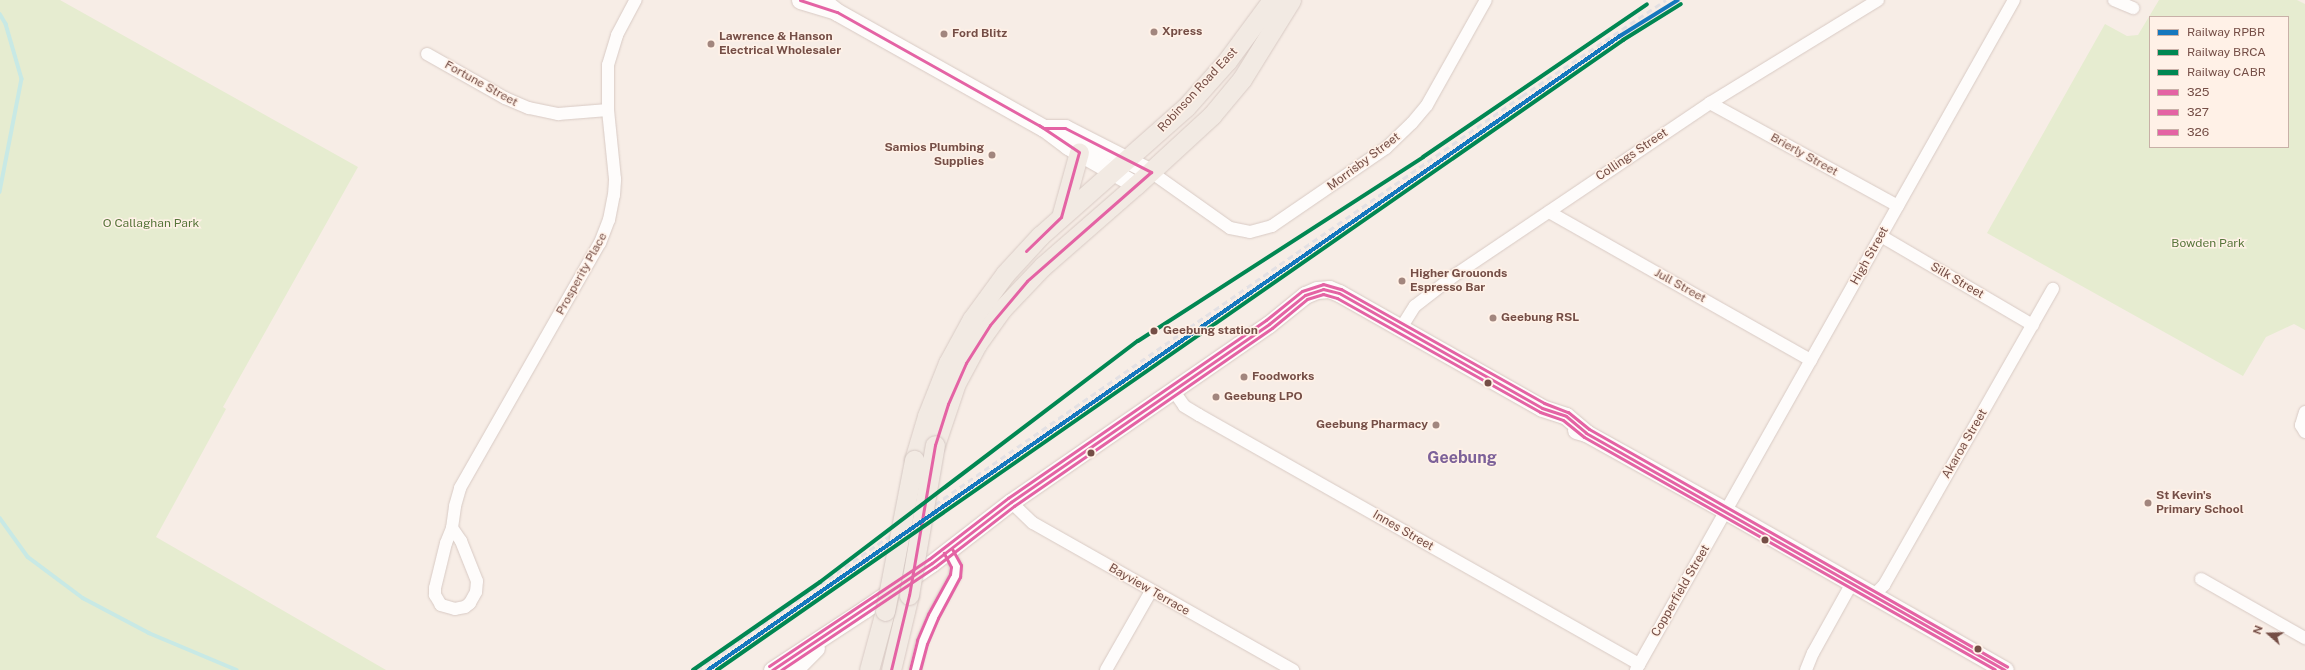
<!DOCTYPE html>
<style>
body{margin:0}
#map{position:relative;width:2305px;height:670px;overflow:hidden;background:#f7ede6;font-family:"Public Sans",sans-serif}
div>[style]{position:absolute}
.green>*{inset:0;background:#e6ecd0}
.stream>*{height:3.5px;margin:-1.75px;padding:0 1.75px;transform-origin:1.75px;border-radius:1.75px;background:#c8e9e5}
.roads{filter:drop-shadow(0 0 1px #d8cac4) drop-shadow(0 0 1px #d8cac4)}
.street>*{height:12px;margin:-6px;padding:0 6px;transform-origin:6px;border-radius:6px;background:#fefcfb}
.secondary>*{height:17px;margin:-8.5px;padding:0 8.5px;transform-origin:8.5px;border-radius:8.5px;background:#fefcfb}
.primary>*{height:19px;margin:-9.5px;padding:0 9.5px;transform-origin:9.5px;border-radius:9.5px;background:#f2eae3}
.rail>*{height:3px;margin-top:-1.5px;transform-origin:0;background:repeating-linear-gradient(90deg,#e3e0e3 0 6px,transparent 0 10px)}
.bridges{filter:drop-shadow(0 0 1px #d5c8c3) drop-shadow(0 0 1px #d5c8c3)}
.primary-bridge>*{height:19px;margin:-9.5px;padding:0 9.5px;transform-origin:9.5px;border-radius:9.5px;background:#f2eae3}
.bus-1>*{height:3px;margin:-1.5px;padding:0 1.5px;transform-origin:1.5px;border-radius:1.5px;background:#e463a4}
.bus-2>*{height:3px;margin:-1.5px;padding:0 1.5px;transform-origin:1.5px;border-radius:1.5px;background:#e463a4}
.bus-3>*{height:3px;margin:-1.5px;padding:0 1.5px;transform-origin:1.5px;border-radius:1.5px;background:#e463a4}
.rail-1>*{height:4px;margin:-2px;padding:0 2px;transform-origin:2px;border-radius:2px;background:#1578be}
.rail-2>*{height:4px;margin:-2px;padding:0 2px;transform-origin:2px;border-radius:2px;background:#008752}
.rail-3>*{height:4px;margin:-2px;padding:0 2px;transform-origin:2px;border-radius:2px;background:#008752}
.dots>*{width:11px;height:11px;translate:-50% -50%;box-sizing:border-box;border:2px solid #fff1e7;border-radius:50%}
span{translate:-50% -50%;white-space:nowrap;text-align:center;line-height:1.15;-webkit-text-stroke:3px #fff1e7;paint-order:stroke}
.poi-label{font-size:12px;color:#754e46;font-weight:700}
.left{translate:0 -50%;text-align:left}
.right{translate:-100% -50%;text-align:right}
.street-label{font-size:12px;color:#754e46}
.park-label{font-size:12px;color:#58763b}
.stop-label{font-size:12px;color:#754e46;font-weight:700}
.district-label{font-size:16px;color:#7c6199;font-weight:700}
.legend{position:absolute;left:2149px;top:16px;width:140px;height:132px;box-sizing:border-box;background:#fff1e7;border:1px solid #c8b0a7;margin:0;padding:5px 7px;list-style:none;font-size:12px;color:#754e46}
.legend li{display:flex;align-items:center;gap:8px;height:20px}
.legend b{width:20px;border:1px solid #c8b0a7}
.north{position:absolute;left:2249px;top:614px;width:40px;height:40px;-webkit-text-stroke:3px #fff1e7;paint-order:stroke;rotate:290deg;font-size:11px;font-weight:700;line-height:16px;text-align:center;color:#754e46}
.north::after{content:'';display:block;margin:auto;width:14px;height:18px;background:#754e46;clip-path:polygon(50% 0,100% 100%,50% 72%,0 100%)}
</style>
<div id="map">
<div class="green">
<div style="clip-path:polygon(0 0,60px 0,358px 167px,223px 407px,226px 409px,156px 537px,386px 670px,0 670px)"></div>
<div style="clip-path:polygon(evenodd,2159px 0,2297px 0,2305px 4px,2305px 330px,2294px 324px,2266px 337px,2243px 376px,1987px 233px,2105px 24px,2127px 36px,2138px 35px,2159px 0,2150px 17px,2288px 17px,2288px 147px,2150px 147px,2150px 17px)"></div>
</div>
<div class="stream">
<div style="left:0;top:14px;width:12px;rotate:59deg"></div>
<div style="left:6px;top:24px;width:57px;rotate:73.8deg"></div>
<div style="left:22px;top:79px;width:115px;rotate:101deg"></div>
<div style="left:0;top:518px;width:48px;rotate:54.3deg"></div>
<div style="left:28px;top:557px;width:69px;rotate:36.7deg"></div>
<div style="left:83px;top:598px;width:75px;rotate:27.9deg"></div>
<div style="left:149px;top:633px;width:95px;rotate:22.8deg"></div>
</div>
<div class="roads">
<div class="street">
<div style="left:2114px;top:0;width:21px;rotate:23deg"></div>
<div style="left:427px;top:54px;width:90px;rotate:29.4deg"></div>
<div style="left:505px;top:98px;width:26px;rotate:23deg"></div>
<div style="left:529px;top:108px;width:30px;rotate:12deg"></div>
<div style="left:558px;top:114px;width:50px;rotate:-4.6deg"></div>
<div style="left:1710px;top:103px;width:214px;rotate:28.7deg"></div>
<div style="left:1151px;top:172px;width:97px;rotate:35.3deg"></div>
<div style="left:1230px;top:228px;width:20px;rotate:11deg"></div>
<div style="left:1250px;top:232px;width:23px;rotate:-15deg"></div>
<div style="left:1272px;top:226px;width:138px;rotate:-34.4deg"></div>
<div style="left:1386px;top:148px;width:36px;rotate:-44deg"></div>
<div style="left:1412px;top:123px;width:23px;rotate:-50deg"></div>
<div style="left:1427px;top:105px;width:120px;rotate:-60.7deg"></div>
<div style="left:1549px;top:212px;width:301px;rotate:29.5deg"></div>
<div style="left:1881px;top:236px;width:176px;rotate:30.4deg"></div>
<div style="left:1401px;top:328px;width:26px;rotate:-58deg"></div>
<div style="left:1415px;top:306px;width:51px;rotate:-37.8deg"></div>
<div style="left:1455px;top:275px;width:308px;rotate:-34deg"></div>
<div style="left:1710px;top:103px;width:197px;rotate:-31.5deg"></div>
<div style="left:1173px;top:390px;width:19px;rotate:55deg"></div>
<div style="left:1184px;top:406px;width:17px;rotate:31deg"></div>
<div style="left:1199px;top:415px;width:506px;rotate:29.51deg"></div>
<div style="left:2305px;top:412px;width:14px;rotate:107deg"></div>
<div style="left:2301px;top:425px;width:8px;rotate:60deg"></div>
<div style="left:1011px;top:502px;width:30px;rotate:44deg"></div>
<div style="left:1033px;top:523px;width:299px;rotate:29.5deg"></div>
<div style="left:452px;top:528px;width:16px;rotate:55deg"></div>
<div style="left:461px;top:541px;width:43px;rotate:68.2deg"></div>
<div style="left:477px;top:581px;width:11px;rotate:95deg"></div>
<div style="left:476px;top:592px;width:13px;rotate:119deg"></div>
<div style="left:470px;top:603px;width:6px;rotate:141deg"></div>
<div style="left:465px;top:607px;width:10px;rotate:169deg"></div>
<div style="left:455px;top:609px;width:15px;rotate:-164deg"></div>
<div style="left:441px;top:605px;width:12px;rotate:-121deg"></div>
<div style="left:435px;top:595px;width:7px;rotate:-90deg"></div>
<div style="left:435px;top:588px;width:46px;rotate:-76.3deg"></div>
<div style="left:446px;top:543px;width:16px;rotate:-68deg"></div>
<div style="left:452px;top:528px;width:22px;rotate:-82deg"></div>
<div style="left:455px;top:506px;width:19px;rotate:-74deg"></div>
<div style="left:460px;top:488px;width:282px;rotate:-60.3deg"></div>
<div style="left:600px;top:243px;width:25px;rotate:-69deg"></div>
<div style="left:609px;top:220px;width:25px;rotate:-79deg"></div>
<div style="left:614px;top:195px;width:16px;rotate:-86deg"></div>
<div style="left:615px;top:179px;width:69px;rotate:-95.8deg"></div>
<div style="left:608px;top:110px;width:45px;rotate:-90deg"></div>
<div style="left:608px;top:65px;width:31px;rotate:-73deg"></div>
<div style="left:617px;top:35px;width:40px;rotate:-62deg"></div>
<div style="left:2201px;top:579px;width:120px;rotate:29.6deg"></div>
<div style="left:1873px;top:596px;width:16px;rotate:-45deg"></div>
<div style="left:1884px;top:585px;width:341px;rotate:-60.3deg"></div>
<div style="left:915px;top:670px;width:29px;rotate:-76deg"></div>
<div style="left:922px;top:642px;width:28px;rotate:-67deg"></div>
<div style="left:933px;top:616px;width:46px;rotate:-61.2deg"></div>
<div style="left:955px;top:576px;width:10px;rotate:-84deg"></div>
<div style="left:956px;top:566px;width:17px;rotate:-118deg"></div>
<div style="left:1106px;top:670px;width:91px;rotate:-60.3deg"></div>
<div style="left:1636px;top:670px;width:769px;rotate:-60.57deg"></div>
<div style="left:1806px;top:670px;width:18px;rotate:-68deg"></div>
<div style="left:1813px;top:653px;width:80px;rotate:-60.9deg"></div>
</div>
<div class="secondary">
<div style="left:800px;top:0;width:34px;rotate:17deg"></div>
<div style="left:822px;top:0;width:19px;rotate:39deg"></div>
<div style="left:837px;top:12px;width:237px;rotate:29.3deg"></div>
<div style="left:1044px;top:128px;width:30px;rotate:37deg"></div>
<div style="left:1068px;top:146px;width:78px;rotate:29.8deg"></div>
<div style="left:1044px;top:128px;width:21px"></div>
<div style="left:1065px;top:128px;width:97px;rotate:27.1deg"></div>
<div style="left:1576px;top:430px;width:10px;rotate:17deg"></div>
<div style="left:1586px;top:433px;width:160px;rotate:29.1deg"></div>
<div style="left:1726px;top:511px;width:321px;rotate:29.7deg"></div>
<div style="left:772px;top:670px;width:111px;rotate:-33.3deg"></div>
<div style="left:865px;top:609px;width:81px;rotate:-34.5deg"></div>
<div style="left:932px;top:563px;width:100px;rotate:-37.7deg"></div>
<div style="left:1011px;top:502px;width:313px;rotate:-34.6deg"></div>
<div style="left:1269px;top:324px;width:46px;rotate:-38.9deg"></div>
<div style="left:1305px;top:295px;width:13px;rotate:-23deg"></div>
<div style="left:1317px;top:290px;width:12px;rotate:-5deg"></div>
<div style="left:1329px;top:289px;width:11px;rotate:22deg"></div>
<div style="left:1339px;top:293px;width:233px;rotate:29.5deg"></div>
<div style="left:1542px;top:408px;width:25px;rotate:18deg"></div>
<div style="left:1566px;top:416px;width:26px;rotate:40deg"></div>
<div style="left:794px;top:670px;width:31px;rotate:-45deg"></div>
</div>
<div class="primary">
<div style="left:1061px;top:217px;width:67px;rotate:-74.5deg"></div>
<div style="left:935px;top:445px;width:65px;rotate:-71.3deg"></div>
<div style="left:956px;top:383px;width:44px;rotate:-61.7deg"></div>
<div style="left:977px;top:344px;width:43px;rotate:-54.5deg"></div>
<div style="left:1002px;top:309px;width:59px;rotate:-46.4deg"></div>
<div style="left:1043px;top:266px;width:123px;rotate:-41.1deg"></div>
<div style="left:1136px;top:185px;width:103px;rotate:-42.6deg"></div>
<div style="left:1212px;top:115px;width:47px;rotate:-50.2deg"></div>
<div style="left:1242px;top:79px;width:93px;rotate:-58.2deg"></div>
<div style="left:914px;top:460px;width:46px;rotate:-73.5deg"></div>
<div style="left:927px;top:416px;width:57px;rotate:-68.4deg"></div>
<div style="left:948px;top:363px;width:50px;rotate:-61.4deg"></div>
<div style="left:972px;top:319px;width:56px;rotate:-53.7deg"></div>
<div style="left:1005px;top:274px;width:52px;rotate:-47.4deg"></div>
<div style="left:1040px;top:236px;width:195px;rotate:-41.5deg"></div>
<div style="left:1186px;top:107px;width:62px;rotate:-48.3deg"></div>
<div style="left:1227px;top:61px;width:76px;rotate:-53.6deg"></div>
<div style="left:869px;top:670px;width:61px;rotate:-74.8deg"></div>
<div style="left:891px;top:670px;width:77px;rotate:-76.5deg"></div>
</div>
</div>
<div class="rail">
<div style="left:697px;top:670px;width:1005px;rotate:-34.83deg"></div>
<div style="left:1522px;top:96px;width:173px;rotate:-33.7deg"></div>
</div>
<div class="bridges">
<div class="primary-bridge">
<div style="left:909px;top:595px;width:152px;rotate:-80.2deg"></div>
<div style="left:885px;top:611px;width:154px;rotate:-79.1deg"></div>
</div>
</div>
<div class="bus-1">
<div style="left:800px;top:0;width:39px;rotate:18deg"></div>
<div style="left:837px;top:12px;width:237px;rotate:29.3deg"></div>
<div style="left:1044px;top:128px;width:21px"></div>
<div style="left:1065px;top:128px;width:97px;rotate:27.1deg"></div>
<div style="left:1151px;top:172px;width:165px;rotate:138.7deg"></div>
<div style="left:1027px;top:281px;width:57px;rotate:130.1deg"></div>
<div style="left:990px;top:325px;width:45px;rotate:122.3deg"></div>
<div style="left:966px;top:363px;width:45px;rotate:113.7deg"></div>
<div style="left:948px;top:404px;width:43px;rotate:107.6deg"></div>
<div style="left:935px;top:445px;width:152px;rotate:99.8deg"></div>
<div style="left:909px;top:595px;width:77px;rotate:103.5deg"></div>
<div style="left:1026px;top:251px;width:49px;rotate:-44.2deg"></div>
<div style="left:1061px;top:217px;width:67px;rotate:-74.5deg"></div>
<div style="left:1079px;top:152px;width:48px;rotate:-146deg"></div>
<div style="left:772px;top:670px;width:192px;rotate:-33.8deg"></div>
<div style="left:932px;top:563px;width:100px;rotate:-37.7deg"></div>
<div style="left:1011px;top:502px;width:313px;rotate:-34.6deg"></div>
<div style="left:1269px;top:324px;width:46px;rotate:-38.9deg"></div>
<div style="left:1305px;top:295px;width:19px;rotate:-18deg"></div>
<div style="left:1323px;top:289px;width:16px;rotate:14deg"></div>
<div style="left:1339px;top:293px;width:233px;rotate:29.5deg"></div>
<div style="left:1542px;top:408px;width:25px;rotate:18deg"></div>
<div style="left:1566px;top:416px;width:26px;rotate:40deg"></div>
<div style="left:1586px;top:433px;width:481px;rotate:29.5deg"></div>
</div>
<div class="bus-2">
<div style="left:781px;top:670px;width:185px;rotate:-33.8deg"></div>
<div style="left:935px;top:567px;width:100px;rotate:-37.7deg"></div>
<div style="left:1014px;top:506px;width:313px;rotate:-34.6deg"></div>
<div style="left:1272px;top:328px;width:45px;rotate:-39.6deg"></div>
<div style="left:1307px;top:299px;width:17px;rotate:-17deg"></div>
<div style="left:1323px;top:294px;width:15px;rotate:16deg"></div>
<div style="left:1337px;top:298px;width:233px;rotate:29.3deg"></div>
<div style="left:1540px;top:412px;width:24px;rotate:19deg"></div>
<div style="left:1563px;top:420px;width:27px;rotate:39deg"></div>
<div style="left:1584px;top:437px;width:472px;rotate:29.5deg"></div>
<div style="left:920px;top:670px;width:27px;rotate:-75deg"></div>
<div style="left:927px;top:644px;width:28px;rotate:-67deg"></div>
<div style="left:938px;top:618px;width:47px;rotate:-61.8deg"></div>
<div style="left:960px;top:577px;width:12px;rotate:-85deg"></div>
<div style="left:961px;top:565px;width:18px;rotate:-119deg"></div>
</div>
<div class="bus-3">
<div style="left:769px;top:666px;width:192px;rotate:-33.8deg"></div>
<div style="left:929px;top:559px;width:100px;rotate:-37.7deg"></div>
<div style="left:1008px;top:498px;width:313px;rotate:-34.6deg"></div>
<div style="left:1266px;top:320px;width:46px;rotate:-38.9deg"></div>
<div style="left:1302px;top:291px;width:22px;rotate:-18deg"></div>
<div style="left:1323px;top:284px;width:19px;rotate:16deg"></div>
<div style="left:1341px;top:289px;width:233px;rotate:29.3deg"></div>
<div style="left:1544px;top:403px;width:26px;rotate:21deg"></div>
<div style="left:1568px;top:412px;width:27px;rotate:39deg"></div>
<div style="left:1589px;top:429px;width:481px;rotate:29.6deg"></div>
<div style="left:910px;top:669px;width:30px;rotate:-76deg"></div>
<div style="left:917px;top:640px;width:28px;rotate:-67deg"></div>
<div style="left:928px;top:614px;width:46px;rotate:-61.2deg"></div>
<div style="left:950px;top:574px;width:7px;rotate:-82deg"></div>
<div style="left:951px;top:567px;width:16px;rotate:-117deg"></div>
</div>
<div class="rail-1">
<div style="left:708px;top:670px;width:1111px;rotate:-34.81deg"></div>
<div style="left:1620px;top:36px;width:68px;rotate:-31.8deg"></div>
</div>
<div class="rail-2">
<div style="left:717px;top:670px;width:1104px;rotate:-34.81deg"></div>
<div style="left:1623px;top:40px;width:68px;rotate:-31.8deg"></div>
</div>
<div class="rail-3">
<div style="left:693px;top:670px;width:155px;rotate:-34.7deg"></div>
<div style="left:820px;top:582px;width:399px;rotate:-37.2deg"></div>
<div style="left:1138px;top:341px;width:339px;rotate:-32.8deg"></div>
<div style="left:1423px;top:157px;width:271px;rotate:-34.3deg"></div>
</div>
<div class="dots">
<div style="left:1154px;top:32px;background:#a2867e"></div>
<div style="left:944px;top:34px;background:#a2867e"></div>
<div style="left:711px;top:44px;background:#a2867e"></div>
<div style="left:992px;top:155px;background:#a2867e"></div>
<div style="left:1402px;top:281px;background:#a2867e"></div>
<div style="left:1493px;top:318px;background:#a2867e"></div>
<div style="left:1154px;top:331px;background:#754e46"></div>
<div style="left:1244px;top:377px;background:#a2867e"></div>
<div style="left:1488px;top:383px;background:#754e46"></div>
<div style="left:1216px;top:397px;background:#a2867e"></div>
<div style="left:1436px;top:425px;background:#a2867e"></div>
<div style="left:1091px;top:453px;background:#754e46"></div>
<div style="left:2148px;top:503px;background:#a2867e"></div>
<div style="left:1765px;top:540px;background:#754e46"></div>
<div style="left:1978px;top:649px;background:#754e46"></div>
</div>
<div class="poi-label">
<span class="left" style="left:1162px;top:32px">Xpress</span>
<span class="left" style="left:952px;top:34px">Ford Blitz</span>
<span class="left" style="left:719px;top:44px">Lawrence &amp; Hanson<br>Electrical Wholesaler</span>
<span class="right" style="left:984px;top:155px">Samios Plumbing<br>Supplies</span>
<span class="left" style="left:1410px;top:281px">Higher Grouonds<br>Espresso Bar</span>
<span class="left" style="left:1501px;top:318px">Geebung RSL</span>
<span class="left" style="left:1252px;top:377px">Foodworks</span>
<span class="left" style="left:1224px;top:397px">Geebung LPO</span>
<span class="right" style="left:1428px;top:425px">Geebung Pharmacy</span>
<span class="left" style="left:2156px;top:503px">St Kevin's<br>Primary School</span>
</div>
<div class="street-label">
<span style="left:481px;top:84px;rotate:29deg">Fortune Street</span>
<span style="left:1198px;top:90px;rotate:-47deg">Robinson Road East</span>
<span style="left:1632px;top:155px;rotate:-34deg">Collings Street</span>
<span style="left:1804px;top:155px;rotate:29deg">Brierly Street</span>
<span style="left:1364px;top:162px;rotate:-37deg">Morrisby Street</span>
<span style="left:1870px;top:256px;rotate:-61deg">High Street</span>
<span style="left:582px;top:274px;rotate:-61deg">Prosperity Place</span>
<span style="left:1957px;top:281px;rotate:30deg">Silk Street</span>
<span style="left:1680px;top:286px;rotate:29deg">Jull Street</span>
<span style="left:1965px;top:444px;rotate:-60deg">Akaroa Street</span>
<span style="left:1403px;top:531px;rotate:30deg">Innes Street</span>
<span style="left:1149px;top:590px;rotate:30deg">Bayview Terrace</span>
<span style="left:1681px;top:591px;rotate:-60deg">Copperfield Street</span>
</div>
<div class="park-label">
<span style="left:151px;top:224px">O Callaghan Park</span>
<span style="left:2208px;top:244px">Bowden Park</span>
</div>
<div class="stop-label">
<span class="left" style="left:1163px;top:331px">Geebung station</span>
</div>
<div class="district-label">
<span style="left:1462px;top:458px">Geebung</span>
</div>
<ul class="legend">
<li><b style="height:5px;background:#1578be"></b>Railway RPBR</li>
<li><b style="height:5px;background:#008752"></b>Railway BRCA</li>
<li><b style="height:5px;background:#008752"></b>Railway CABR</li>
<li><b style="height:5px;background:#e463a4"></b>325</li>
<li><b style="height:5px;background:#e463a4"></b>327</li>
<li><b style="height:5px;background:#e463a4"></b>326</li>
</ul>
<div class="north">N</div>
</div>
